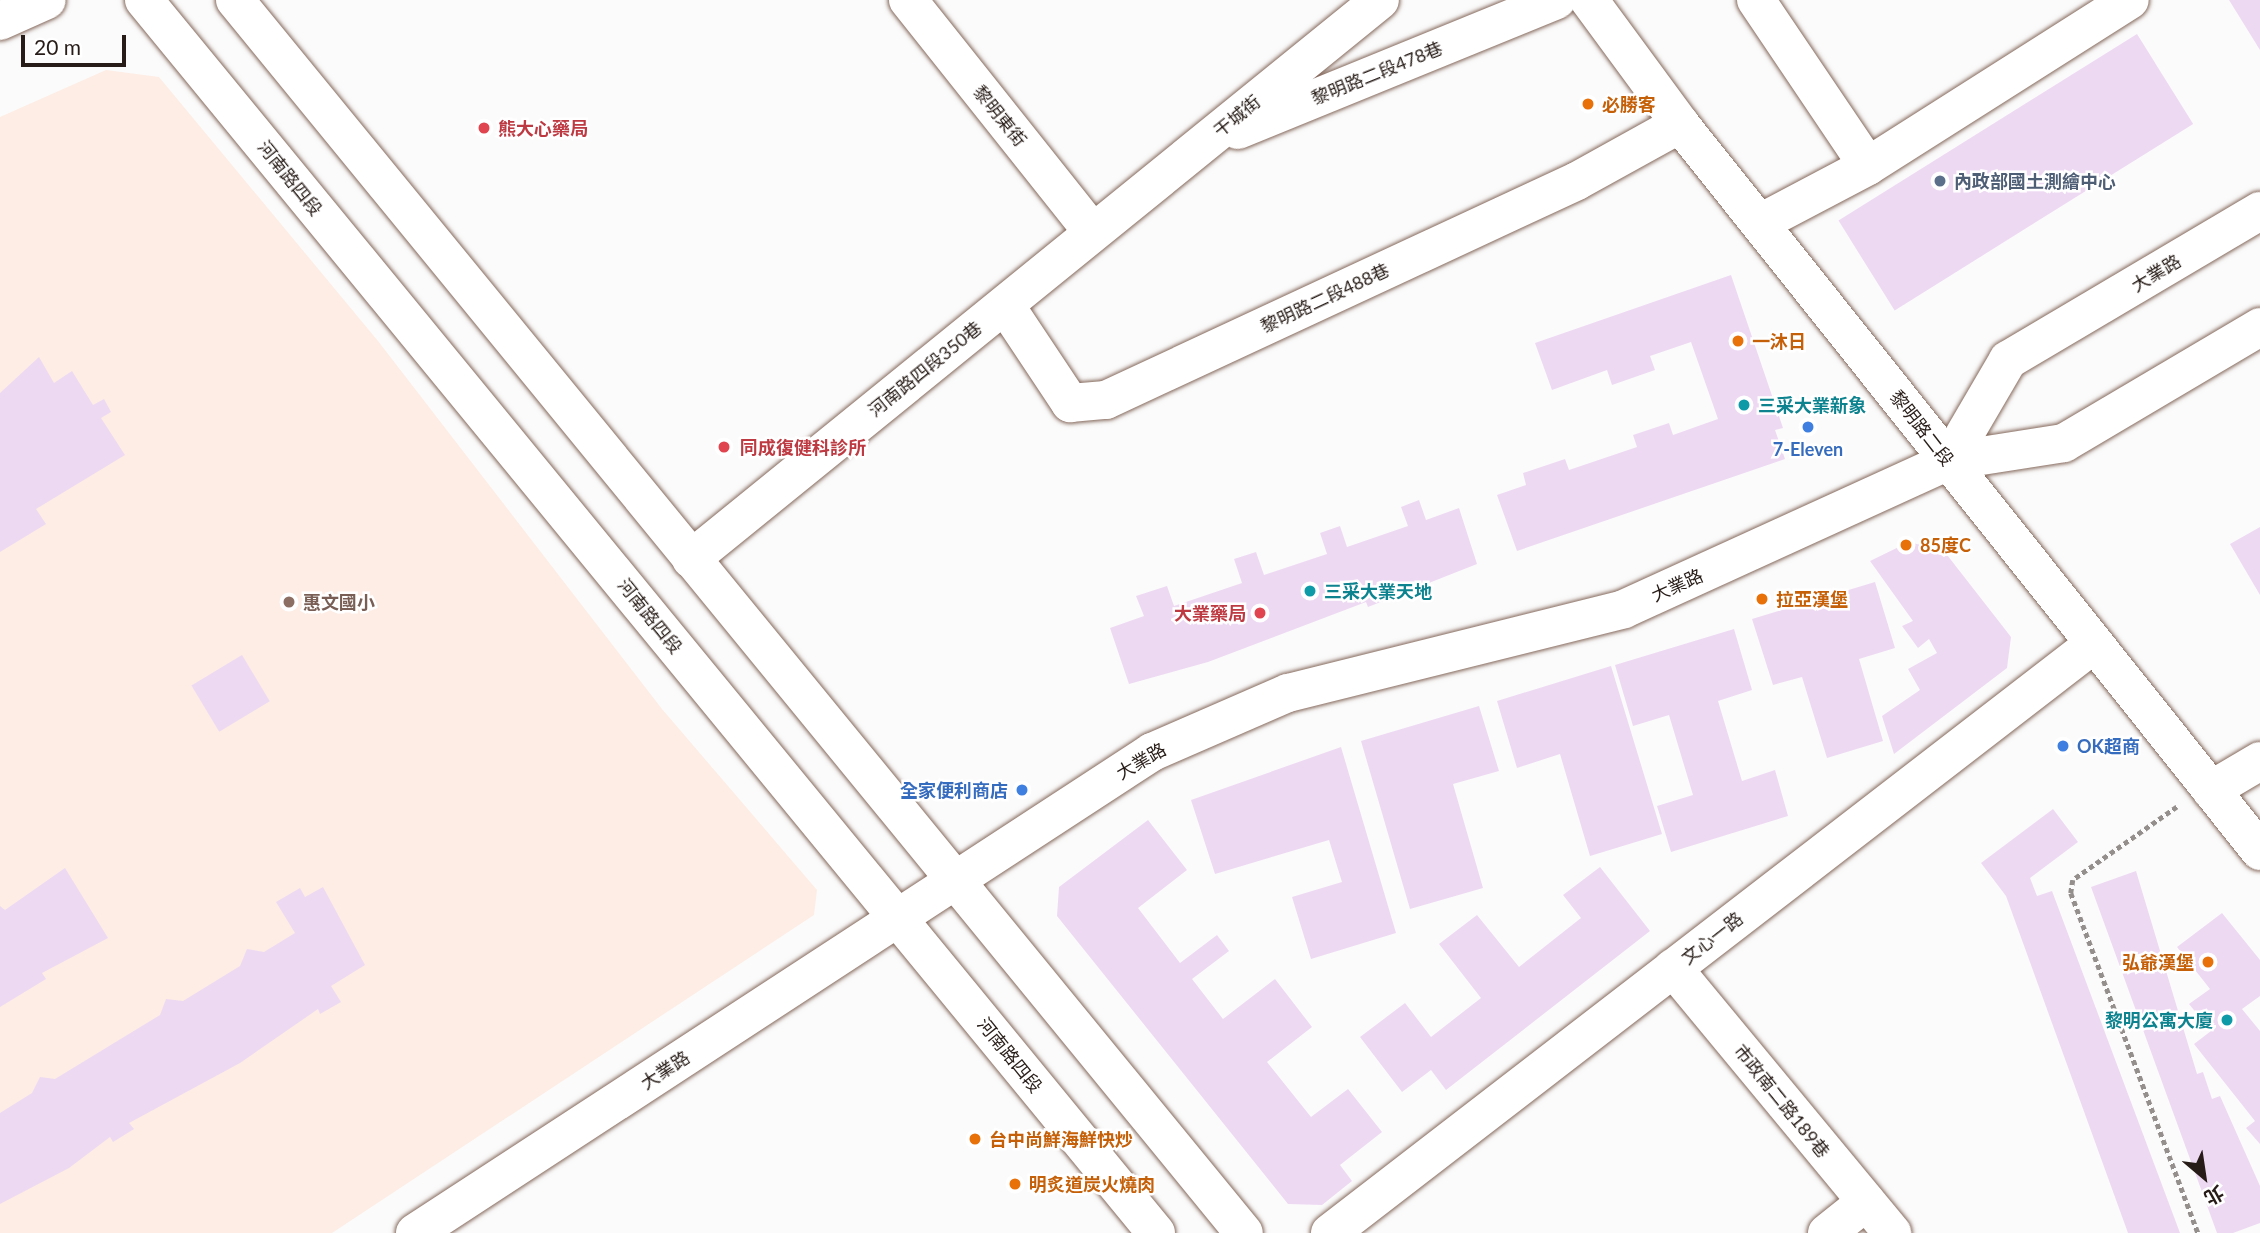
<!DOCTYPE html>
<meta charset="utf-8">
<style>
body{margin:0}
#map{position:relative;width:2260px;height:1233px;overflow:hidden;background:#fbfbfb;font-family:Lato,"Noto Sans TC",sans-serif}
div>[style]{position:absolute}
.built>*{inset:0;background:#fdede5}
.building>*{inset:0;background:#eed9f3;transform-origin:0 0}
.path>*{height:4.5px;margin-top:-2.25px;transform-origin:0;background:repeating-linear-gradient(90deg,#948f8c 0 5px,transparent 0 8.5px)}
.roads{filter:drop-shadow(0 0 2px #85695c) drop-shadow(0 0 2px #85695c)}
.minor>*{height:38px;margin:-19px;padding:0 19px;transform-origin:19px;border-radius:19px;background:#fff}
.major>*{height:38px;margin:-19px;padding:0 19px;transform-origin:19px;border-radius:19px;background:#fff}
.dots>*{width:19px;height:19px;translate:-50% -50%;box-sizing:border-box;border:4px solid #fff;border-radius:50%}
span{translate:-50% -50%;white-space:nowrap;text-align:center;line-height:1.15;-webkit-text-stroke:5px #fff;paint-order:stroke}
.street-label{font-size:18px;color:#271c17}
.food-label{font-size:18px;color:#c56008;font-weight:700}
.left{translate:0 -50%;text-align:left}
.right{translate:-100% -50%;text-align:right}
.health-label{font-size:18px;color:#be3a42;font-weight:700}
.service-label{font-size:18px;color:#4e5e75;font-weight:700}
.culture-label{font-size:18px;color:#0d838f;font-weight:700}
.shop-label{font-size:18px;color:#366cbe;font-weight:700}
.education-label{font-size:18px;color:#785e54;font-weight:700}
.north{position:absolute;left:2169px;top:1142px;width:70px;height:70px;-webkit-text-stroke:5px #fff;paint-order:stroke;rotate:151deg;font-size:19px;font-weight:700;line-height:28px;text-align:center;color:#271c17}
.north::after{content:'';display:block;margin:auto;width:24px;height:32px;background:#271c17;clip-path:polygon(50% 0,100% 100%,50% 72%,0 100%)}
.scale{position:absolute;left:21px;top:35px;width:105px;height:32px;box-sizing:border-box;border:4px solid #271c17;border-top:0;padding-left:9px;font-size:21px;line-height:24px;white-space:nowrap;color:#271c17;-webkit-text-stroke:5px #fff;paint-order:stroke}
</style>
<div id="map">
<div class="built">
<div style="clip-path:polygon(106px 70px,159px 77px,378px 341px,662px 709px,817px 890px,814px 915px,332px 1233px,0 1233px,0 117px)"></div>
</div>
<div class="building">
<div style="clip-path:polygon(2229px 0,2260px 0,2260px 50px)"></div>
<div style="left:2137px;top:34px;width:106px;height:352px;rotate:58deg"></div>
<div style="clip-path:polygon(1731px 275px,1783px 428px,1775px 430px,1785px 459px,1517px 551px,1497px 495px,1526px 485px,1523px 473px,1565px 459px,1569px 470px,1637px 447px,1633px 435px,1669px 423px,1673px 435px,1718px 419px,1691px 342px,1650px 356px,1655px 370px,1612px 385px,1607px 370px,1552px 390px,1535px 343px)"></div>
<div style="clip-path:polygon(39px 357px,54px 383px,72px 371px,93px 405px,104px 399px,111px 412px,101px 418px,125px 455px,36px 509px,46px 524px,0 552px,0 393px)"></div>
<div style="clip-path:polygon(1419px 500px,1426px 520px,1459px 508px,1477px 564px,1368px 607px,1366px 602px,1208px 662px,1129px 684px,1110px 628px,1144px 616px,1136px 596px,1167px 586px,1174px 606px,1242px 583px,1234px 559px,1256px 552px,1264px 575px,1327px 554px,1320px 533px,1340px 526px,1347px 547px,1408px 526px,1401px 507px)"></div>
<div style="clip-path:polygon(2260px 527px,2260px 595px,2230px 544px)"></div>
<div style="clip-path:polygon(1909px 542px,1944px 551px,2011px 637px,2007px 668px,1894px 754px,1882px 716px,1920px 690px,1908px 669px,1937px 653px,1929px 639px,1918px 648px,1902px 626px,1913px 621px,1870px 561px)"></div>
<div style="clip-path:polygon(1875px 582px,1895px 648px,1859px 659px,1883px 741px,1827px 758px,1802px 677px,1773px 685px,1752px 619px)"></div>
<div style="clip-path:polygon(1734px 629px,1752px 690px,1718px 701px,1742px 781px,1775px 770px,1788px 816px,1671px 852px,1657px 806px,1693px 795px,1669px 715px,1633px 726px,1615px 665px)"></div>
<div style="left:242px;top:655px;width:54px;height:59px;rotate:59deg"></div>
<div style="clip-path:polygon(1611px 666px,1662px 834px,1590px 856px,1560px 754px,1517px 768px,1497px 701px)"></div>
<div style="clip-path:polygon(1479px 706px,1499px 771px,1453px 784px,1483px 888px,1410px 909px,1361px 741px)"></div>
<div style="clip-path:polygon(1341px 747px,1396px 933px,1311px 959px,1292px 897px,1342px 882px,1329px 840px,1215px 874px,1191px 800px)"></div>
<div style="clip-path:polygon(2053px 809px,2078px 842px,2030px 878px,2037px 896px,2052px 891px,2180px 1233px,2128px 1233px,2006px 896px,1981px 863px)"></div>
<div style="clip-path:polygon(1148px 820px,1187px 870px,1138px 908px,1180px 963px,1217px 935px,1229px 951px,1192px 979px,1223px 1019px,1275px 979px,1312px 1027px,1267px 1062px,1311px 1117px,1348px 1089px,1382px 1132px,1340px 1165px,1352px 1181px,1322px 1205px,1288px 1204px,1057px 916px,1059px 887px)"></div>
<div style="clip-path:polygon(1600px 867px,1650px 931px,1446px 1090px,1431px 1070px,1402px 1092px,1360px 1037px,1405px 1003px,1431px 1037px,1481px 998px,1439px 944px,1477px 915px,1519px 967px,1581px 918px,1563px 895px)"></div>
<div style="clip-path:polygon(65px 868px,108px 938px,42px 973px,46px 979px,0 1007px,0 906px,5px 910px)"></div>
<div style="clip-path:polygon(2136px 871px,2197px 1074px,2203px 1072px,2212px 1099px,2220px 1096px,2260px 1186px,2260px 1223px,2233px 1233px,2217px 1233px,2091px 887px)"></div>
<div style="clip-path:polygon(323px 887px,365px 965px,331px 986px,341px 1002px,320px 1014px,318px 1009px,240px 1063px,129px 1123px,134px 1129px,113px 1142px,110px 1137px,69px 1168px,0 1204px,0 1113px,32px 1093px,40px 1077px,55px 1079px,160px 1015px,166px 999px,183px 1001px,240px 966px,247px 949px,264px 952px,295px 933px,276px 902px,300px 888px,305px 897px)"></div>
<div style="clip-path:polygon(2222px 913px,2260px 960px,2260px 996px,2242px 1009px,2260px 1031px,2260px 1144px,2246px 1128px,2255px 1121px,2194px 1044px,2211px 1031px,2189px 1004px,2210px 989px,2177px 947px)"></div>
</div>
<div class="path">
<div style="left:2177px;top:807px;width:127px;rotate:144.9deg"></div>
<div style="left:2073px;top:880px;width:13px;rotate:99deg"></div>
<div style="left:2071px;top:893px;width:363px;rotate:69.5deg"></div>
</div>
<div class="roads">
<div class="minor">
<div style="left:144px;top:0;width:1595px;rotate:50.62deg"></div>
<div style="left:235px;top:0;width:1593px;rotate:50.71deg"></div>
<div style="left:908px;top:0;width:295px;rotate:51.5deg"></div>
<div style="left:1756px;top:0;width:200px;rotate:56deg"></div>
<div style="left:1238px;top:130px;width:344px;rotate:-22.2deg"></div>
<div style="left:1760px;top:223px;width:122px;rotate:-27.8deg"></div>
<div style="left:1868px;top:166px;width:310px;rotate:-32.4deg"></div>
<div style="left:1005px;top:305px;width:118px;rotate:56.4deg"></div>
<div style="left:1070px;top:403px;width:36px;rotate:-5deg"></div>
<div style="left:1106px;top:400px;width:519px;rotate:-24.94deg"></div>
<div style="left:1577px;top:181px;width:118px;rotate:-29deg"></div>
<div style="left:1949px;top:461px;width:117px;rotate:-59.7deg"></div>
<div style="left:2008px;top:360px;width:293px;rotate:-30.6deg"></div>
<div style="left:691px;top:559px;width:887px;rotate:-39.05deg"></div>
<div style="left:2211px;top:790px;width:57px;rotate:-30.6deg"></div>
<div style="left:1673px;top:968px;width:344px;rotate:50.4deg"></div>
<div style="left:415px;top:1233px;width:880px;rotate:-33.13deg"></div>
<div style="left:1152px;top:752px;width:148px;rotate:-23.5deg"></div>
<div style="left:1288px;top:693px;width:346px;rotate:-14deg"></div>
<div style="left:1624px;top:609px;width:357px;rotate:-24.5deg"></div>
<div style="left:1949px;top:461px;width:116px;rotate:-8.9deg"></div>
<div style="left:2064px;top:443px;width:228px;rotate:-30.6deg"></div>
<div style="left:1330px;top:1233px;width:965px;rotate:-37.63deg"></div>
<div style="left:1827px;top:1233px;width:50px;rotate:-38.5deg"></div>
</div>
<div class="major">
<div style="left:1589px;top:0;width:154px;rotate:53.7deg"></div>
<div style="left:1680px;top:124px;width:930px;rotate:51.42deg"></div>
<div style="left:0;top:21px;width:51px;rotate:-24.1deg"></div>
</div>
</div>
<div class="dots">
<div style="left:1588px;top:104px;background:#e8710a"></div>
<div style="left:484px;top:128px;background:#e0444e"></div>
<div style="left:1940px;top:181px;background:#5c6f8a"></div>
<div style="left:1738px;top:341px;background:#e8710a"></div>
<div style="left:1744px;top:405px;background:#0f9aa8"></div>
<div style="left:1808px;top:427px;background:#3f7fe0"></div>
<div style="left:724px;top:447px;background:#e0444e"></div>
<div style="left:1906px;top:545px;background:#e8710a"></div>
<div style="left:1310px;top:591px;background:#0f9aa8"></div>
<div style="left:1762px;top:599px;background:#e8710a"></div>
<div style="left:289px;top:602px;background:#8d6e63"></div>
<div style="left:1260px;top:613px;background:#e0444e"></div>
<div style="left:2063px;top:746px;background:#3f7fe0"></div>
<div style="left:1022px;top:790px;background:#3f7fe0"></div>
<div style="left:2208px;top:962px;background:#e8710a"></div>
<div style="left:2227px;top:1020px;background:#0f9aa8"></div>
<div style="left:975px;top:1139px;background:#e8710a"></div>
<div style="left:1015px;top:1184px;background:#e8710a"></div>
</div>
<div class="street-label">
<span style="left:1377px;top:73px;rotate:-22deg">黎明路二段478巷</span>
<span style="left:1000px;top:116px;rotate:51deg">黎明東街</span>
<span style="left:1237px;top:116px;rotate:-39deg">干城街</span>
<span style="left:290px;top:178px;rotate:51deg">河南路四段</span>
<span style="left:2156px;top:273px;rotate:-31deg">大業路</span>
<span style="left:1325px;top:298px;rotate:-25deg">黎明路二段488巷</span>
<span style="left:925px;top:369px;rotate:-39deg">河南路四段350巷</span>
<span style="left:1922px;top:428px;rotate:52deg">黎明路二段</span>
<span style="left:1677px;top:585px;rotate:-24deg">大業路</span>
<span style="left:650px;top:616px;rotate:51deg">河南路四段</span>
<span style="left:1141px;top:761px;rotate:-30deg">大業路</span>
<span style="left:1712px;top:938px;rotate:-38deg">文心一路</span>
<span style="left:1010px;top:1055px;rotate:51deg">河南路四段</span>
<span style="left:665px;top:1070px;rotate:-33deg">大業路</span>
<span style="left:1782px;top:1101px;rotate:51deg">市政南二路189巷</span>
</div>
<div class="food-label">
<span class="left" style="left:1602px;top:104px">必勝客</span>
<span class="left" style="left:1752px;top:341px">一沐日</span>
<span class="left" style="left:1920px;top:545px">85度C</span>
<span class="left" style="left:1776px;top:599px">拉亞漢堡</span>
<span class="right" style="left:2194px;top:962px">弘爺漢堡</span>
<span class="left" style="left:989px;top:1139px">台中尚鮮海鮮快炒</span>
<span class="left" style="left:1029px;top:1184px">明炙道炭火燒肉</span>
</div>
<div class="health-label">
<span class="left" style="left:498px;top:128px">熊大心藥局</span>
<span class="left" style="left:740px;top:447px">同成復健科診所</span>
<span class="right" style="left:1246px;top:613px">大業藥局</span>
</div>
<div class="service-label">
<span class="left" style="left:1954px;top:181px">內政部國土測繪中心</span>
</div>
<div class="culture-label">
<span class="left" style="left:1758px;top:405px">三采大業新象</span>
<span class="left" style="left:1324px;top:591px">三采大業天地</span>
<span class="right" style="left:2213px;top:1020px">黎明公寓大廈</span>
</div>
<div class="shop-label">
<span style="left:1808px;top:449px">7-Eleven</span>
<span class="left" style="left:2077px;top:746px">OK超商</span>
<span class="right" style="left:1008px;top:790px">全家便利商店</span>
</div>
<div class="education-label">
<span class="left" style="left:303px;top:602px">惠文國小</span>
</div>
<div class="north">北</div>
<div class="scale">20 m</div>
</div>
